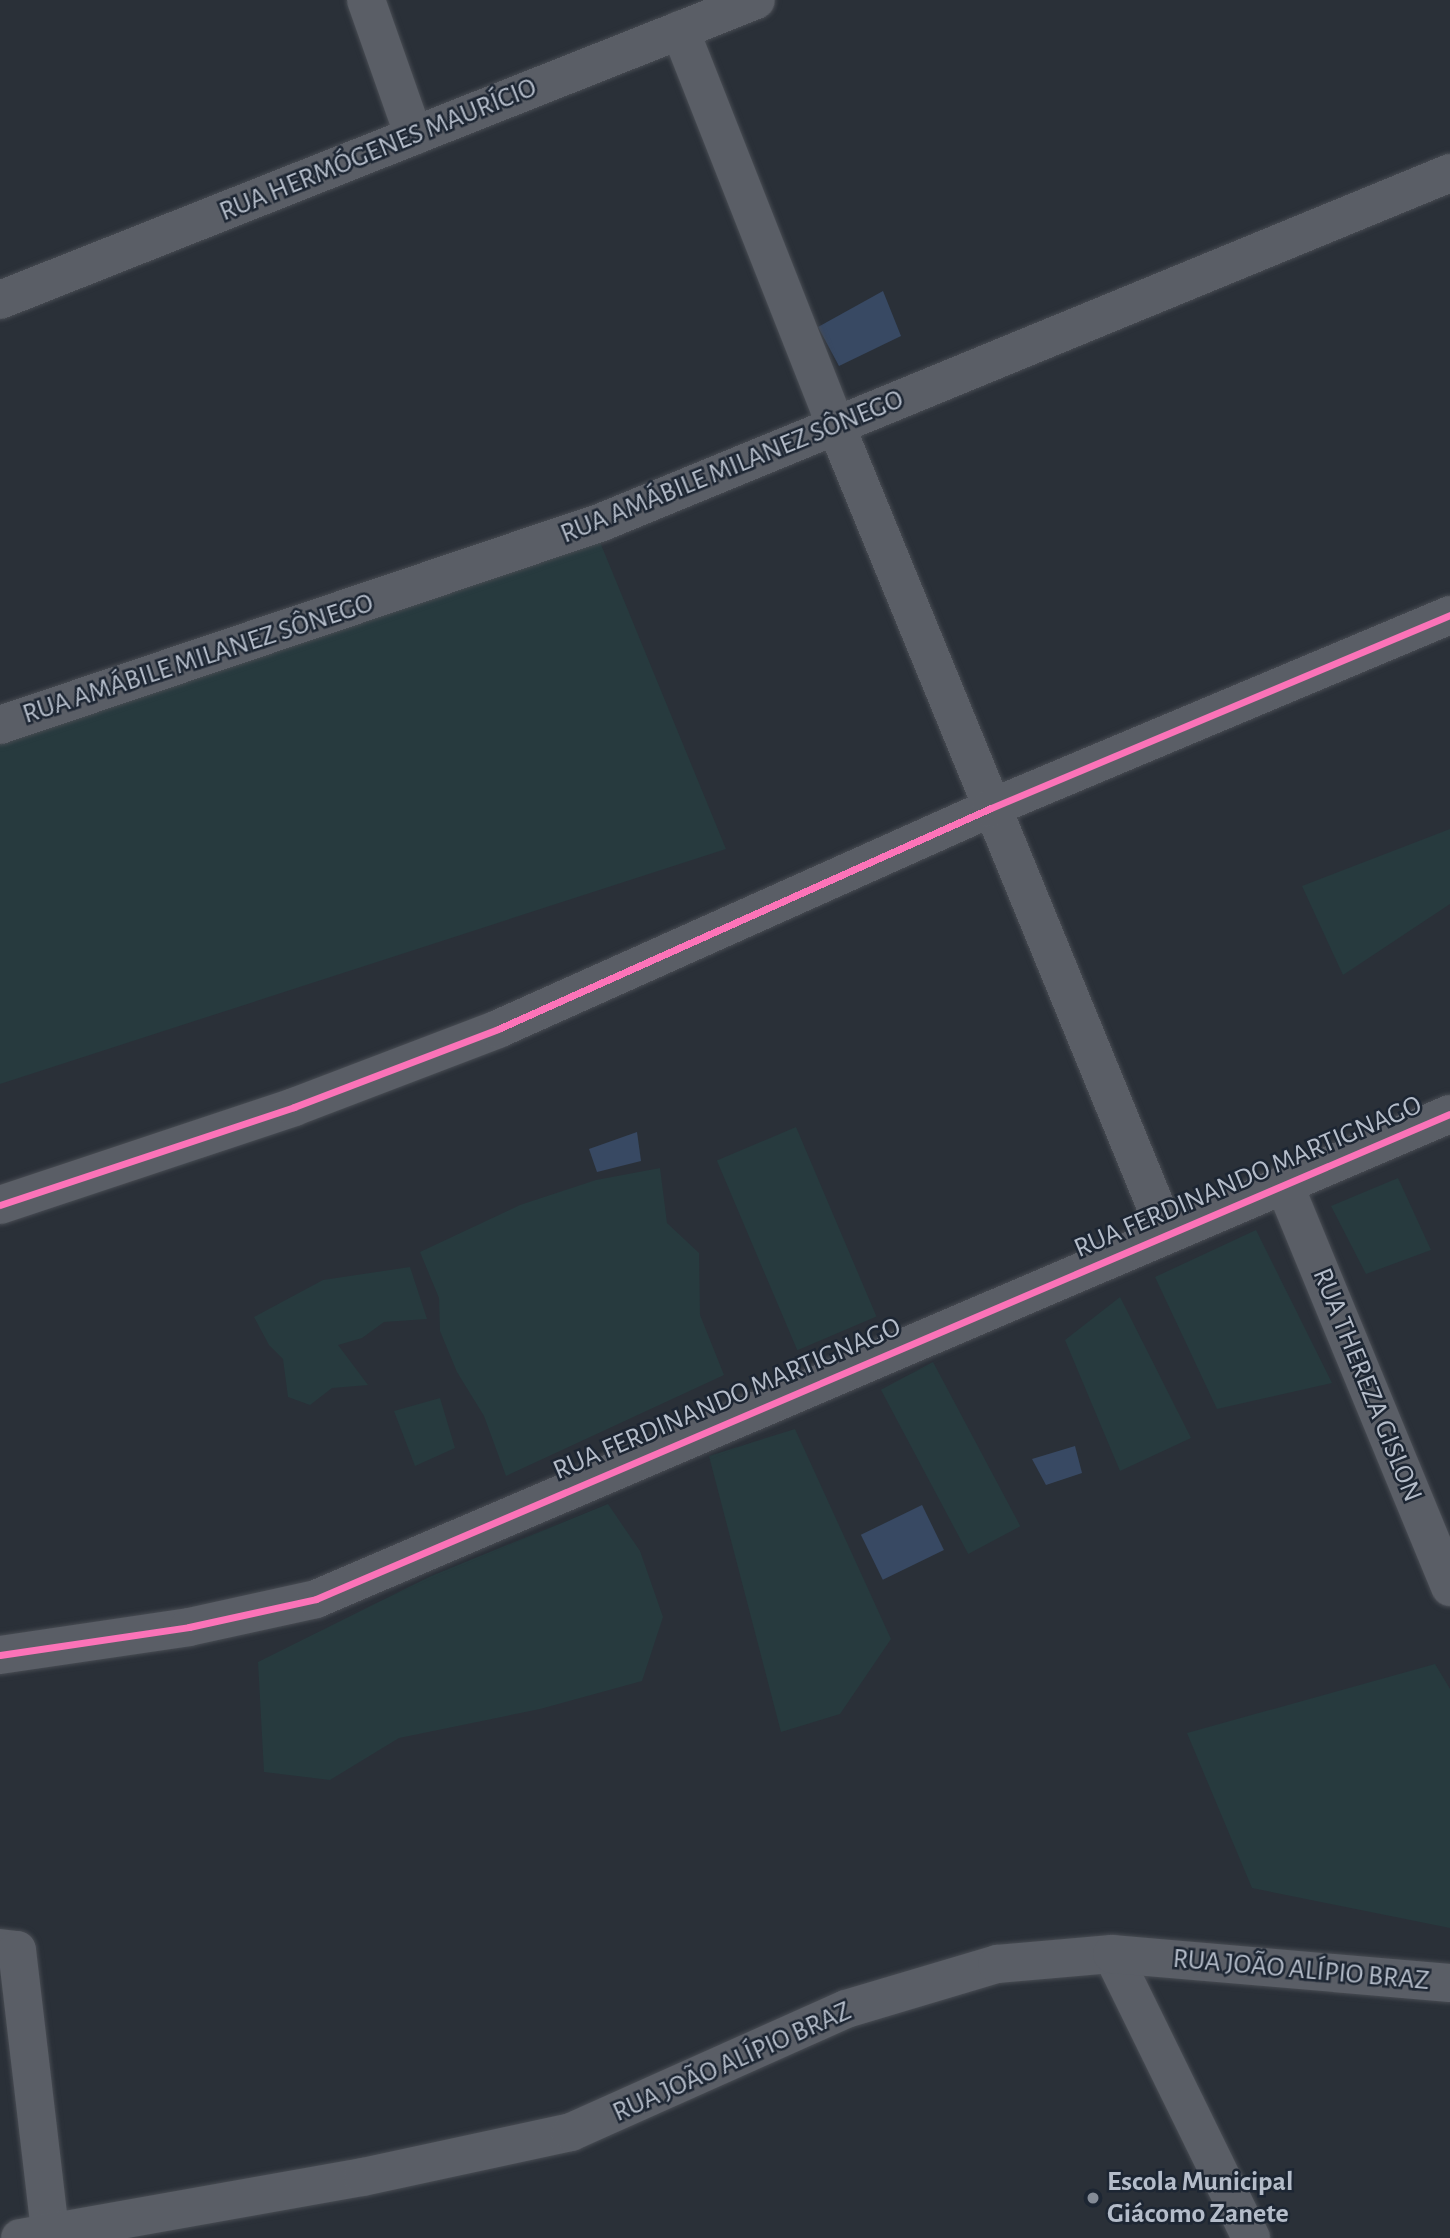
<!DOCTYPE html>
<meta charset="utf-8">
<style>
body{margin:0}
#map{position:relative;width:1450px;height:2238px;overflow:hidden;background:#2a3038;font-family:"Alegreya Sans",sans-serif}
div>[style]{position:absolute}
.green>*{inset:0;background:#273a3e;transform-origin:0 0}
.water>*{inset:0;background:#384963;transform-origin:0 0}
.roads{filter:drop-shadow(0 0 2px #484c53) drop-shadow(0 0 2px #484c53)}
.minor>*{height:38px;margin:-19px;padding:0 19px;transform-origin:19px;border-radius:19px;background:#5a5e66}
.cycleway>*{height:7px;margin:-3.5px;padding:0 3.5px;transform-origin:3.5px;border-radius:3.5px;background:#fb73b8}
.dots>*{width:19px;height:19px;translate:-50% -50%;box-sizing:border-box;border:4px solid #1d2633;border-radius:50%}
span{translate:-50% -50%;white-space:nowrap;text-align:center;line-height:1.15;-webkit-text-stroke:5px #1d2633;paint-order:stroke}
.street-label{font-size:28px;color:#b4bcc9}
.poi-label{font-size:28px;color:#b4bcc9;font-weight:700}
.left{translate:0 -50%;text-align:left}
</style>
<div id="map">
<div class="green">
<div style="clip-path:polygon(593px 525px,726px 849px,0 1084px,0 726px)"></div>
<div style="clip-path:polygon(1450px 829px,1450px 904px,1343px 975px,1302px 886px)"></div>
<div style="left:796px;top:1127px;width:206px;height:86px;rotate:67deg"></div>
<div style="clip-path:polygon(660px 1168px,667px 1223px,699px 1253px,700px 1315px,724px 1375px,506px 1476px,484px 1416px,457px 1372px,440px 1331px,439px 1298px,420px 1252px,520px 1205px,596px 1180px)"></div>
<div style="clip-path:polygon(1398px 1178px,1431px 1250px,1366px 1274px,1331px 1206px)"></div>
<div style="clip-path:polygon(1256px 1230px,1332px 1383px,1217px 1409px,1155px 1277px)"></div>
<div style="clip-path:polygon(410px 1267px,427px 1319px,384px 1322px,362px 1338px,338px 1345px,368px 1385px,332px 1388px,310px 1405px,288px 1397px,283px 1359px,269px 1345px,254px 1317px,323px 1280px)"></div>
<div style="clip-path:polygon(1120px 1297px,1191px 1438px,1120px 1471px,1065px 1340px)"></div>
<div style="left:933px;top:1362px;width:186px;height:59px;rotate:62deg"></div>
<div style="clip-path:polygon(440px 1398px,455px 1448px,415px 1466px,394px 1411px)"></div>
<div style="clip-path:polygon(795px 1429px,891px 1639px,840px 1714px,781px 1732px,709px 1456px)"></div>
<div style="clip-path:polygon(608px 1504px,640px 1551px,663px 1617px,642px 1681px,540px 1709px,399px 1738px,330px 1780px,264px 1772px,258px 1662px,431px 1576px)"></div>
<div style="clip-path:polygon(1435px 1664px,1450px 1689px,1450px 1928px,1252px 1888px,1187px 1733px)"></div>
</div>
<div class="water">
<div style="clip-path:polygon(883px 291px,901px 336px,839px 366px,818px 327px)"></div>
<div style="clip-path:polygon(637px 1132px,641px 1161px,597px 1172px,589px 1149px)"></div>
<div style="clip-path:polygon(1075px 1446px,1082px 1473px,1046px 1485px,1032px 1459px)"></div>
<div style="left:922px;top:1505px;width:50px;height:68px;rotate:64deg"></div>
</div>
<div class="roads">
<div class="minor">
<div style="left:366px;top:0;width:144px;rotate:70.6deg"></div>
<div style="left:680px;top:30px;width:426px;rotate:68.5deg"></div>
<div style="left:836px;top:426px;width:873px;rotate:67.72deg"></div>
<div style="left:0;top:300px;width:813px;rotate:-21.64deg"></div>
<div style="left:0;top:725px;width:635px;rotate:-18.63deg"></div>
<div style="left:602px;top:522px;width:917px;rotate:-22.37deg"></div>
<div style="left:1284px;top:1184px;width:436px;rotate:67.6deg"></div>
<div style="left:0;top:1205px;width:310px;rotate:-18.4deg"></div>
<div style="left:294px;top:1107px;width:218px;rotate:-20.9deg"></div>
<div style="left:498px;top:1029px;width:540px;rotate:-24.15deg"></div>
<div style="left:991px;top:808px;width:498px;rotate:-22.8deg"></div>
<div style="left:0;top:1655px;width:191px;rotate:-8.4deg"></div>
<div style="left:189px;top:1627px;width:130px;rotate:-12.4deg"></div>
<div style="left:316px;top:1599px;width:1233px;rotate:-23.16deg"></div>
<div style="left:0;top:1948px;width:17px;rotate:7deg"></div>
<div style="left:17px;top:1950px;width:290px;rotate:83.3deg"></div>
<div style="left:1112px;top:1954px;width:316px;rotate:63.9deg"></div>
<div style="left:20px;top:2238px;width:348px;rotate:-10.1deg"></div>
<div style="left:363px;top:2177px;width:213px;rotate:-12.2deg"></div>
<div style="left:571px;top:2132px;width:301px;rotate:-24.1deg"></div>
<div style="left:846px;top:2009px;width:158px;rotate:-16.6deg"></div>
<div style="left:997px;top:1964px;width:115px;rotate:-5deg"></div>
<div style="left:1112px;top:1954px;width:339px;rotate:4.9deg"></div>
</div>
</div>
<div class="cycleway">
<div style="left:0;top:1205px;width:310px;rotate:-18.4deg"></div>
<div style="left:294px;top:1107px;width:218px;rotate:-20.9deg"></div>
<div style="left:498px;top:1029px;width:540px;rotate:-24.15deg"></div>
<div style="left:991px;top:808px;width:498px;rotate:-22.8deg"></div>
<div style="left:0;top:1655px;width:191px;rotate:-8.4deg"></div>
<div style="left:189px;top:1627px;width:130px;rotate:-12.4deg"></div>
<div style="left:316px;top:1599px;width:1233px;rotate:-23.16deg"></div>
</div>
<div class="dots">
<div style="left:1093px;top:2198px;background:#848b96"></div>
</div>
<div class="street-label">
<span style="left:378px;top:150px;rotate:-22deg">RUA HERMÓGENES MAURÍCIO</span>
<span style="left:732px;top:467px;rotate:-22deg">RUA AMÁBILE MILANEZ SÔNEGO</span>
<span style="left:198px;top:659px;rotate:-18deg">RUA AMÁBILE MILANEZ SÔNEGO</span>
<span style="left:1248px;top:1177px;rotate:-23deg">RUA FERDINANDO MARTIGNAGO</span>
<span style="left:1367px;top:1385px;rotate:68deg">RUA THEREZA GISLON</span>
<span style="left:727px;top:1399px;rotate:-23deg">RUA FERDINANDO MARTIGNAGO</span>
<span style="left:1301px;top:1970px;rotate:5deg">RUA JOÃO ALÍPIO BRAZ</span>
<span style="left:732px;top:2062px;rotate:-24deg">RUA JOÃO ALÍPIO BRAZ</span>
</div>
<div class="poi-label">
<span class="left" style="left:1107px;top:2198px">Escola Municipal<br>Giácomo Zanete</span>
</div>
</div>
